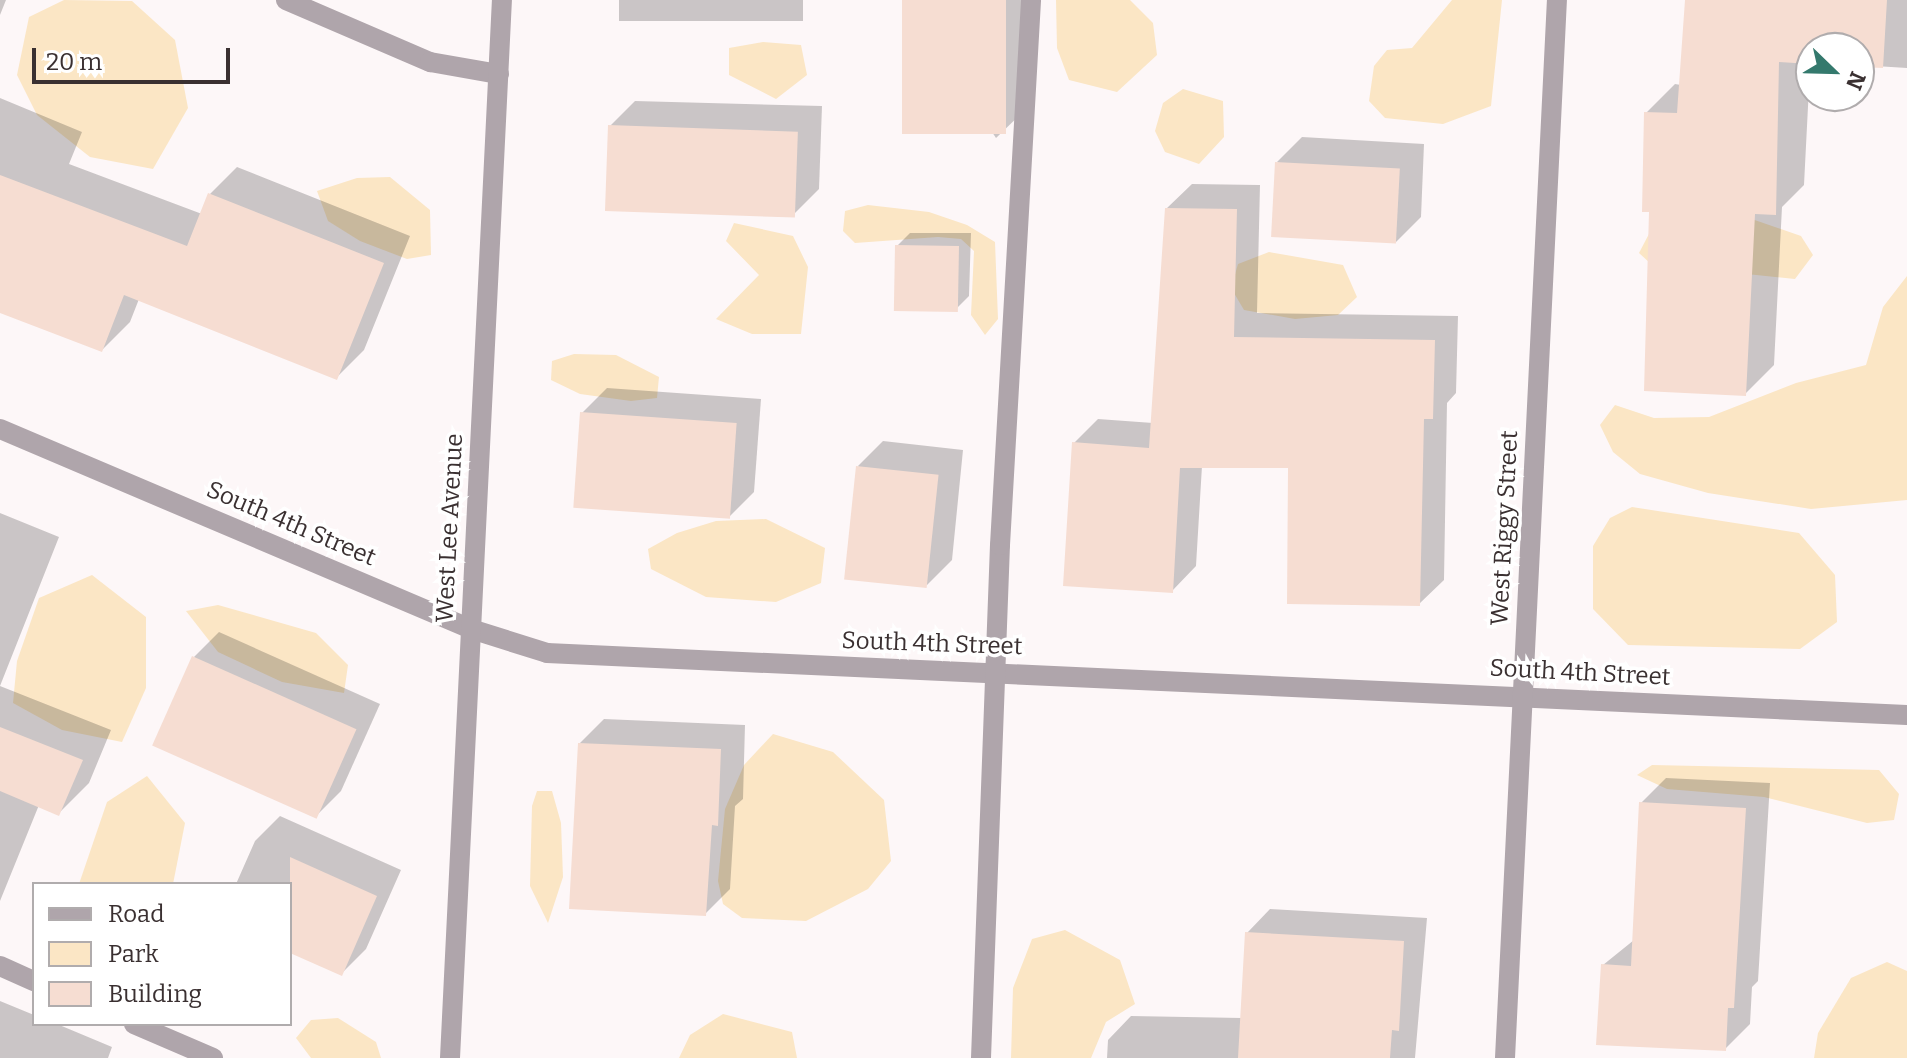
<!DOCTYPE html>
<style>
body{margin:0}
#map{position:relative;width:1907px;height:1058px;overflow:hidden;background:#fdf7f8;font-family:Bitter,serif}
div>[style]{position:absolute}
.green>*{inset:0;background:#fbe6c5}
.shadow>*{inset:0;background:#0003;transform-origin:0 0}
.building>*{inset:0;background:#f6ddd2;transform-origin:0 0}
.minor>*{height:20px;margin:-10px;padding:0 10px;transform-origin:10px;border-radius:10px;background:#afa5ab}
span{translate:-50% -50%;white-space:nowrap;text-align:center;line-height:1.15;-webkit-text-stroke:7px #fff;paint-order:stroke}
.street-label{font-size:24px;color:#3a3031}
.legend{position:absolute;left:32px;top:882px;width:260px;height:144px;box-sizing:border-box;background:#fff;border:2px solid #b0acad;margin:0;padding:10px 14px;list-style:none;font-size:24px;color:#3a3031}
.legend li{display:flex;align-items:center;gap:16px;height:40px}
.legend b{width:40px;border:2px solid #b0acad}
.north{position:absolute;left:1795px;top:32px;width:80px;height:80px;box-sizing:border-box;background:#fff;border:2px solid #b0acad;border-radius:50%;rotate:113deg;font-size:22px;font-weight:700;line-height:32px;text-align:center;color:#3a3031}
.north::after{content:'';display:block;margin:auto;width:28px;height:36px;background:#34796d;clip-path:polygon(50% 0,100% 100%,50% 72%,0 100%)}
.scale{position:absolute;left:32px;top:48px;width:198px;height:36px;box-sizing:border-box;border:4px solid #3a3031;border-top:0;padding-left:10px;font-size:24px;line-height:28px;white-space:nowrap;color:#3a3031;-webkit-text-stroke:6px #fff;paint-order:stroke}
</style>
<div id="map">
<div class="green">
<div style="clip-path:polygon(64px 0,132px 1px,175px 40px,188px 108px,153px 169px,90px 157px,37px 115px,17px 75px,29px 17px)"></div>
<div style="clip-path:polygon(1056px 0,1130px 0,1153px 23px,1157px 55px,1117px 92px,1069px 80px,1057px 48px)"></div>
<div style="clip-path:polygon(1452px 0,1502px 0,1491px 106px,1443px 124px,1385px 118px,1369px 101px,1374px 66px,1387px 50px,1412px 48px)"></div>
<div style="clip-path:polygon(763px 42px,801px 45px,807px 75px,776px 99px,729px 75px,729px 48px)"></div>
<div style="clip-path:polygon(1183px 89px,1223px 101px,1224px 137px,1199px 164px,1165px 152px,1155px 131px,1163px 103px)"></div>
<div style="clip-path:polygon(390px 177px,430px 210px,431px 255px,407px 259px,360px 241px,328px 221px,317px 191px,357px 178px)"></div>
<div style="clip-path:polygon(868px 205px,929px 212px,967px 225px,995px 242px,998px 319px,985px 335px,971px 315px,974px 251px,961px 239px,938px 237px,855px 243px,843px 231px,845px 211px)"></div>
<div style="clip-path:polygon(1743px 216px,1801px 236px,1813px 255px,1795px 279px,1651px 264px,1639px 253px,1650px 232px)"></div>
<div style="clip-path:polygon(734px 223px,793px 236px,808px 267px,801px 334px,752px 334px,716px 319px,759px 275px,726px 241px)"></div>
<div style="clip-path:polygon(1269px 252px,1343px 265px,1357px 297px,1338px 315px,1295px 319px,1244px 310px,1231px 288px,1238px 264px)"></div>
<div style="clip-path:polygon(1907px 276px,1907px 500px,1811px 509px,1708px 493px,1640px 474px,1613px 452px,1600px 425px,1615px 405px,1654px 418px,1709px 417px,1796px 383px,1866px 365px,1883px 307px)"></div>
<div style="clip-path:polygon(574px 354px,616px 355px,659px 377px,657px 398px,631px 401px,580px 394px,551px 380px,552px 361px)"></div>
<div style="clip-path:polygon(1632px 507px,1799px 533px,1835px 575px,1837px 622px,1800px 649px,1628px 645px,1593px 609px,1593px 546px,1610px 518px)"></div>
<div style="clip-path:polygon(766px 519px,825px 548px,821px 583px,776px 602px,706px 597px,651px 569px,648px 549px,677px 533px,716px 521px)"></div>
<div style="clip-path:polygon(92px 575px,146px 617px,146px 688px,122px 742px,62px 730px,13px 703px,17px 661px,39px 598px)"></div>
<div style="clip-path:polygon(218px 605px,316px 633px,348px 665px,344px 693px,282px 682px,218px 652px,186px 611px)"></div>
<div style="clip-path:polygon(773px 734px,833px 752px,884px 800px,891px 861px,868px 889px,806px 921px,742px 918px,723px 904px,718px 881px,725px 809px,744px 765px)"></div>
<div style="clip-path:polygon(1652px 765px,1879px 770px,1899px 794px,1894px 820px,1867px 823px,1764px 797px,1667px 789px,1637px 775px)"></div>
<div style="clip-path:polygon(147px 776px,185px 823px,173px 884px,79px 884px,107px 802px)"></div>
<div style="clip-path:polygon(537px 791px,552px 791px,561px 823px,563px 877px,548px 923px,530px 886px,532px 806px)"></div>
<div style="clip-path:polygon(1065px 930px,1120px 960px,1135px 1004px,1106px 1022px,1091px 1058px,1011px 1058px,1013px 988px,1032px 939px)"></div>
<div style="clip-path:polygon(1887px 962px,1907px 971px,1907px 1058px,1814px 1058px,1818px 1033px,1851px 978px)"></div>
<div style="clip-path:polygon(723px 1014px,792px 1032px,797px 1058px,679px 1058px,690px 1035px)"></div>
<div style="clip-path:polygon(338px 1018px,376px 1042px,381px 1058px,311px 1058px,296px 1038px,311px 1020px)"></div>
</div>
<div class="shadow">
<div style="clip-path:polygon(0 0,6px 0,0 15px)"></div>
<div style="left:619px;top:0;width:184px;height:21px"></div>
<div style="clip-path:polygon(904px 0,1028px 0,1022px 113px,996px 138px)"></div>
<div style="clip-path:polygon(1687px 0,1907px 0,1907px 68px,1859px 65px,1859px 48px,1811px 48px,1804px 185px,1782px 207px,1774px 365px,1745px 394px,1651px 210px,1646px 113px,1675px 84px,1681px 85px)"></div>
<div style="clip-path:polygon(0 98px,82px 132px,69px 164px,202px 214px,210px 194px,237px 167px,410px 236px,364px 350px,336px 378px,139px 299px,130px 322px,102px 350px,0 309px)"></div>
<div style="clip-path:polygon(635px 101px,822px 106px,819px 189px,794px 214px,610px 126px)"></div>
<div style="clip-path:polygon(1302px 137px,1424px 144px,1421px 217px,1396px 242px,1277px 162px)"></div>
<div style="clip-path:polygon(1192px 184px,1260px 185px,1257px 313px,1458px 316px,1456px 393px,1447px 403px,1444px 580px,1419px 604px,1290px 466px,1202px 466px,1196px 566px,1172px 591px,1074px 443px,1098px 419px,1153px 423px,1167px 208px)"></div>
<div style="clip-path:polygon(910px 233px,971px 233px,969px 296px,956px 309px,897px 246px)"></div>
<div style="clip-path:polygon(607px 388px,761px 399px,754px 492px,729px 517px,582px 413px)"></div>
<div style="clip-path:polygon(883px 441px,963px 450px,952px 560px,927px 585px,858px 466px)"></div>
<div style="clip-path:polygon(0 513px,59px 537px,0 686px,111px 730px,89px 783px,59px 813px,39px 805px,0 901px)"></div>
<div style="clip-path:polygon(219px 632px,380px 704px,341px 791px,316px 816px,194px 657px)"></div>
<div style="clip-path:polygon(604px 719px,745px 725px,743px 799px,735px 806px,730px 889px,705px 914px,579px 744px)"></div>
<div style="clip-path:polygon(1666px 778px,1770px 783px,1758px 981px,1752px 987px,1750px 1024px,1725px 1049px,1603px 965px,1634px 940px,1641px 803px)"></div>
<div style="clip-path:polygon(280px 816px,401px 870px,366px 949px,341px 974px,290px 951px,290px 884px,236px 884px,255px 841px)"></div>
<div style="clip-path:polygon(1270px 909px,1427px 918px,1415px 1058px,1107px 1058px,1108px 1040px,1131px 1016px,1242px 1018px,1247px 933px)"></div>
<div style="clip-path:polygon(0 1001px,34px 1015px,34px 1024px,57px 1024px,112px 1047px,108px 1058px,0 1058px)"></div>
</div>
<div class="building">
<div style="left:902px;top:0;width:104px;height:134px"></div>
<div style="clip-path:polygon(1685px 0,1887px 0,1883px 68px,1859px 67px,1859px 48px,1811px 48px,1811px 64px,1779px 62px,1776px 215px,1755px 214px,1746px 396px,1644px 391px,1649px 212px,1642px 212px,1644px 112px,1677px 113px)"></div>
<div style="left:608px;top:125px;width:190px;height:86px;rotate:2deg"></div>
<div style="left:1275px;top:162px;width:125px;height:75px;rotate:3deg"></div>
<div style="clip-path:polygon(0 175px,187px 246px,208px 193px,384px 263px,337px 380px,124px 295px,102px 352px,0 313px)"></div>
<div style="clip-path:polygon(1165px 208px,1237px 209px,1234px 337px,1435px 340px,1433px 419px,1424px 419px,1420px 606px,1287px 604px,1288px 468px,1180px 468px,1173px 593px,1063px 586px,1072px 442px,1149px 448px)"></div>
<div style="left:895px;top:245px;width:64px;height:66px;rotate:1deg"></div>
<div style="left:580px;top:412px;width:157px;height:96px;rotate:4deg"></div>
<div style="left:856px;top:466px;width:83px;height:114px;rotate:6deg"></div>
<div style="left:192px;top:656px;width:180px;height:98px;rotate:24deg"></div>
<div style="clip-path:polygon(0 727px,83px 760px,59px 816px,0 791px)"></div>
<div style="clip-path:polygon(578px 743px,721px 749px,718px 826px,712px 825px,706px 916px,569px 909px)"></div>
<div style="clip-path:polygon(1639px 802px,1746px 808px,1734px 1008px,1728px 1008px,1726px 1051px,1596px 1045px,1601px 964px,1631px 966px)"></div>
<div style="clip-path:polygon(290px 857px,377px 896px,342px 976px,290px 953px)"></div>
<div style="clip-path:polygon(1245px 932px,1404px 941px,1399px 1031px,1392px 1030px,1390px 1058px,1238px 1058px)"></div>
</div>
<div class="minor">
<div style="left:286px;top:0;width:157px;rotate:23.3deg"></div>
<div style="left:430px;top:62px;width:70px;rotate:9.9deg"></div>
<div style="left:0;top:429px;width:512px;rotate:23.01deg"></div>
<div style="left:471px;top:629px;width:80px;rotate:17.5deg"></div>
<div style="left:547px;top:653px;width:1361px;rotate:2.61deg"></div>
<div style="left:0;top:966px;width:37px;rotate:24deg"></div>
<div style="left:134px;top:1024px;width:86px;rotate:23.3deg"></div>
<div style="left:450px;top:1058px;width:1059px;rotate:-87.19deg"></div>
<div style="left:981px;top:1058px;width:513px;rotate:-87.88deg"></div>
<div style="left:1000px;top:545px;width:546px;rotate:-86.74deg"></div>
<div style="left:1505px;top:1058px;width:1059px;rotate:-87.19deg"></div>
</div>
<div class="street-label">
<span style="left:291px;top:524px;rotate:23deg">South 4th Street</span>
<span style="left:450px;top:528px;rotate:-87deg">West Lee Avenue</span>
<span style="left:1505px;top:528px;rotate:-87deg">West Riggy Street</span>
<span style="left:932px;top:644px;rotate:2deg">South 4th Street</span>
<span style="left:1580px;top:673px;rotate:3deg">South 4th Street</span>
</div>
<ul class="legend">
<li><b style="height:10px;background:#afa5ab"></b>Road</li>
<li><b style="height:22px;background:#fbe6c5"></b>Park</li>
<li><b style="height:22px;background:#f6ddd2"></b>Building</li>
</ul>
<div class="north">N</div>
<div class="scale">20 m</div>
</div>
